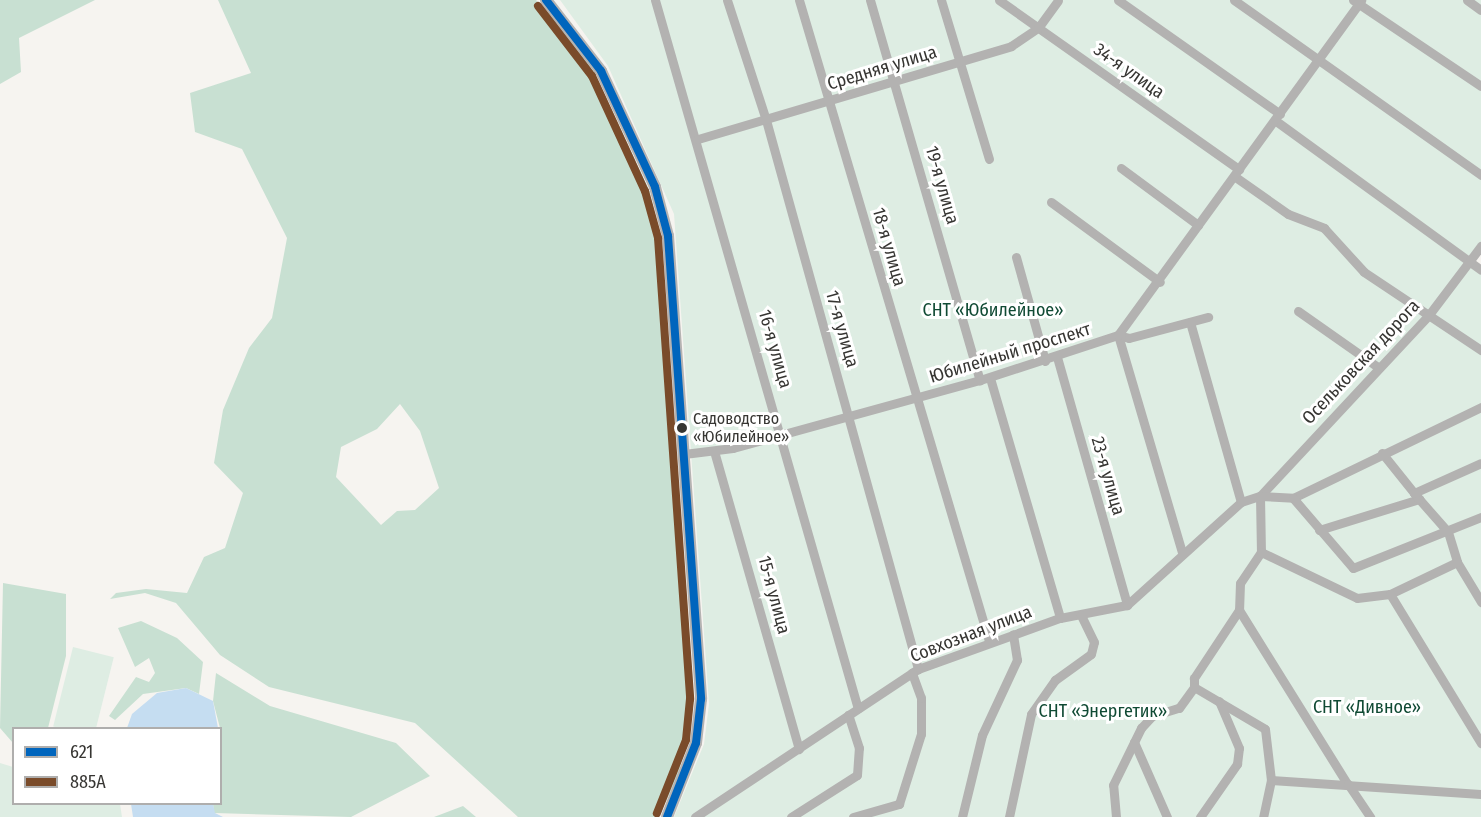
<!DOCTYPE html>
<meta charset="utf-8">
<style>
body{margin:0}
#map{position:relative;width:1481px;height:817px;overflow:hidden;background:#f6f4f0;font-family:"Fira Sans Condensed",sans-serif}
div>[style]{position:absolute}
.green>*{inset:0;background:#deede3;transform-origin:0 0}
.forest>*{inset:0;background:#c8e0d2}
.water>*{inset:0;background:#c5ddf1}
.minor>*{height:9px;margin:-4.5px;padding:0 4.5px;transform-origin:4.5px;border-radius:4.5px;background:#b3b2b1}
.major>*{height:12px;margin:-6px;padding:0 6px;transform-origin:6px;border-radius:6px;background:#b5b3b2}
.bus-1>*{height:8px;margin:-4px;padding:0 4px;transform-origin:4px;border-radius:4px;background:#0065bd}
.bus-2>*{height:8px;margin:-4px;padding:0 4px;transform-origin:4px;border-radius:4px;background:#7a4b2a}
.dots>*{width:16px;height:16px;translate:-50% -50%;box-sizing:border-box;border:3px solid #fff;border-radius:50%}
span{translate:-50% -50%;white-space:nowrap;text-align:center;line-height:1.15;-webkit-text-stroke:6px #fff;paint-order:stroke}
.bus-label{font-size:16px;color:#363532}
.left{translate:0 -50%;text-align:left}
.street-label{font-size:18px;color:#363532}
.park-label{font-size:18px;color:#104a34}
.legend{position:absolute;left:12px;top:727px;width:210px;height:78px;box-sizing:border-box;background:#fff;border:2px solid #afaead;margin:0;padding:8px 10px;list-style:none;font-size:18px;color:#363532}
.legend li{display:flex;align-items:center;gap:12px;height:30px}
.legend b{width:30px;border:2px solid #afaead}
</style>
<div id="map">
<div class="green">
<div style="clip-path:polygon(560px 0,1481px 0,1481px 246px,1470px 260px,1481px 270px,1481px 817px,674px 817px,704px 744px,709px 704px,674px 214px,608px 66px)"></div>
<div style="left:73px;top:647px;width:42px;height:82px;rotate:14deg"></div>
<div style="clip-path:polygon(0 763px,13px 767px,14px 804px,120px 804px,122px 817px,0 817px)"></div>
</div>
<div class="forest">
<div style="clip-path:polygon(0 0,95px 0,19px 38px,21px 72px,0 84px)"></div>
<div style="clip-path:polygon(evenodd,218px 0,536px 0,574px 40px,595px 74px,649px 190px,661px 237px,694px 701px,678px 777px,658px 817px,518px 817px,415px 723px,269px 687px,220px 655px,176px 603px,145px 593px,110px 599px,116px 593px,146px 589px,187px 593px,204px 557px,225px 548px,243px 493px,214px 463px,223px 410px,249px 348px,272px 318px,287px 238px,242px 149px,195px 132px,190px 93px,251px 73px,218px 0,400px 404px,420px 431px,439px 488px,415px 510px,397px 511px,381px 525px,336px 477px,341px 447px,377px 429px,400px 404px)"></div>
<div style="clip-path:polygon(3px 583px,66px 594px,66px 656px,48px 728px,14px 728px,13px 743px,0 728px)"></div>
<div style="clip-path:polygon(141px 621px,177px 638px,203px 662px,199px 694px,186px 688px,143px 694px,115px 720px,109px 716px,136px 677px,149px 682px,155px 673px,149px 658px,135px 667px,118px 628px)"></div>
<div style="clip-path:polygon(216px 673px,270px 706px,396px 743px,430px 776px,351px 817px,214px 813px,213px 804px,220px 804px,220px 728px,213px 701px)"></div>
<div style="clip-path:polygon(463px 806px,476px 817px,434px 817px)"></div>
</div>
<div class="water">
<div style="clip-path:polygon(186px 688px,213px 701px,218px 728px,127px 728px,132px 714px,157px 693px)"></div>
<div style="clip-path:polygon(131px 804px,213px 804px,215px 813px,223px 817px,133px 817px)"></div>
</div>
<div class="minor">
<div style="left:655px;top:0;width:737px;rotate:74.02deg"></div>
<div style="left:727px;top:0;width:126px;rotate:72deg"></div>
<div style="left:766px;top:120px;width:570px;rotate:74.52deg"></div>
<div style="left:799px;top:0;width:669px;rotate:73.49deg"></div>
<div style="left:870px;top:0;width:396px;rotate:73.9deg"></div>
<div style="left:941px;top:0;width:166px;rotate:73.2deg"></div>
<div style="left:999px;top:0;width:294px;rotate:35.2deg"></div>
<div style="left:1118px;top:0;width:198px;rotate:35.1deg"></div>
<div style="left:1234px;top:0;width:303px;rotate:35.3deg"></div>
<div style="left:1353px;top:0;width:154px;rotate:33.9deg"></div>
<div style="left:1467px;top:0;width:17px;rotate:36deg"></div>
<div style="left:1276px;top:121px;width:253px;rotate:36deg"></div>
<div style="left:698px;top:139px;width:327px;rotate:-16.5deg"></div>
<div style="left:1011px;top:46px;width:32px;rotate:-34deg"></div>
<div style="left:1038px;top:28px;width:34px;rotate:-54deg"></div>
<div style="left:1121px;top:168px;width:96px;rotate:36.5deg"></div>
<div style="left:1234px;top:176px;width:66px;rotate:35.1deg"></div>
<div style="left:1288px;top:214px;width:39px;rotate:21deg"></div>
<div style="left:1324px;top:228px;width:59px;rotate:47.7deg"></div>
<div style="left:1364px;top:272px;width:141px;rotate:33.7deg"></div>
<div style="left:1051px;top:202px;width:135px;rotate:36.3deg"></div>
<div style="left:1016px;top:257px;width:108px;rotate:74.4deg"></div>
<div style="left:1298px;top:311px;width:99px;rotate:35.1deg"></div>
<div style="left:1190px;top:322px;width:187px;rotate:74.2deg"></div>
<div style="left:1118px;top:335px;width:226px;rotate:73.6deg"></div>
<div style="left:1118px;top:335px;width:11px;rotate:15deg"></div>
<div style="left:1129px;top:338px;width:82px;rotate:-14.9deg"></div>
<div style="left:1057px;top:357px;width:258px;rotate:74.2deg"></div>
<div style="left:990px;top:378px;width:250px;rotate:73.7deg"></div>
<div style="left:714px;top:451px;width:310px;rotate:74.1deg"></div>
<div style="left:1382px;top:453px;width:51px;rotate:51.3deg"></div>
<div style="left:684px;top:454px;width:49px;rotate:-7deg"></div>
<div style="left:733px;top:448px;width:256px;rotate:-15.4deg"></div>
<div style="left:980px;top:380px;width:145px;rotate:-18.1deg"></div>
<div style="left:1118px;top:335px;width:414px;rotate:-54deg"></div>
<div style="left:1260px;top:496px;width:56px;rotate:89deg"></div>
<div style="left:1261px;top:552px;width:37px;rotate:124deg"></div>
<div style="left:1240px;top:583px;width:27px;rotate:92deg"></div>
<div style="left:1239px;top:610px;width:82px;rotate:123.5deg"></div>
<div style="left:1194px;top:678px;width:9px;rotate:90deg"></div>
<div style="left:1194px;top:687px;width:82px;rotate:30.6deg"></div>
<div style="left:1265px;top:729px;width:51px;rotate:83.3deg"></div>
<div style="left:1271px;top:780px;width:38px;rotate:102deg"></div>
<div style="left:1260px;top:496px;width:246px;rotate:-47deg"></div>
<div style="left:1428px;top:316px;width:88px;rotate:-52.9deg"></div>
<div style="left:1293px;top:498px;width:209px;rotate:-25.8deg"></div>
<div style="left:1419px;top:499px;width:44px;rotate:48.7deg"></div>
<div style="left:1448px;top:532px;width:31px;rotate:73deg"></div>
<div style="left:1457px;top:562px;width:47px;rotate:59deg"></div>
<div style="left:1319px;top:530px;width:105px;rotate:-17.2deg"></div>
<div style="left:1419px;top:499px;width:8px;rotate:-130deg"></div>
<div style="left:1414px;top:493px;width:73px;rotate:-24.1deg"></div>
<div style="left:1261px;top:552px;width:106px;rotate:25.6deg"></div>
<div style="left:1357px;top:598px;width:33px;rotate:-7deg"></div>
<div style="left:1390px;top:594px;width:74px;rotate:-25.5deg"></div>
<div style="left:1390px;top:594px;width:175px;rotate:58.6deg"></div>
<div style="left:1239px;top:610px;width:203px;rotate:58.1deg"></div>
<div style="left:1134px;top:742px;width:82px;rotate:66.3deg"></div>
<div style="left:1271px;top:780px;width:210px;rotate:3.8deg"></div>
<div style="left:1348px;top:784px;width:40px;rotate:56deg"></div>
<div style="left:695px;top:817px;width:268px;rotate:-33.6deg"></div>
<div style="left:918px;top:669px;width:151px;rotate:-19.8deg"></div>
<div style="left:1060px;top:618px;width:68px;rotate:-11deg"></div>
<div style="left:1127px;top:605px;width:154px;rotate:-42.1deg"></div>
<div style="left:1241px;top:502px;width:20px;rotate:-18deg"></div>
<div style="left:1260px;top:496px;width:33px;rotate:3deg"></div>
<div style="left:1293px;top:498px;width:92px;rotate:49.4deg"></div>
<div style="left:1353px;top:568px;width:138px;rotate:-21.7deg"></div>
<div style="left:791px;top:817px;width:78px;rotate:-32.5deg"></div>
<div style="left:857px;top:775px;width:27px;rotate:-86deg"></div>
<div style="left:859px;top:748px;width:35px;rotate:-108deg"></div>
<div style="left:853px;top:817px;width:48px;rotate:-15.8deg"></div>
<div style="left:899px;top:804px;width:73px;rotate:-72.6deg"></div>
<div style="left:921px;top:734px;width:36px;rotate:-90deg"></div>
<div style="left:921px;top:698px;width:27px;rotate:-110deg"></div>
<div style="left:962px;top:817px;width:84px;rotate:-76.3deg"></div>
<div style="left:982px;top:735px;width:83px;rotate:-65deg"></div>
<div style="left:1017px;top:660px;width:26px;rotate:-99deg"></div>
<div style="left:1009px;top:817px;width:105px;rotate:-77.9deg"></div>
<div style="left:1031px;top:714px;width:42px;rotate:-54.8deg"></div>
<div style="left:1055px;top:680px;width:44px;rotate:-35.8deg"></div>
<div style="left:1091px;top:654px;width:12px;rotate:-76deg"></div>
<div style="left:1094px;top:642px;width:30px;rotate:-116deg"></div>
<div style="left:1116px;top:817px;width:32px;rotate:-95deg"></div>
<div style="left:1113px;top:785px;width:64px;rotate:-63.8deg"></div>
<div style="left:1141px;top:728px;width:16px;rotate:-47deg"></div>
<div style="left:1152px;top:716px;width:28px;rotate:-17deg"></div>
<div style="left:1179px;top:708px;width:26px;rotate:-54deg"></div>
<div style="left:1200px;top:817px;width:65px;rotate:-55.1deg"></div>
<div style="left:1237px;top:764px;width:16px;rotate:-83deg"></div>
<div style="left:1239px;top:748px;width:51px;rotate:-113.1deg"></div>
</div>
<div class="major">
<div style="left:546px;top:0;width:90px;rotate:52.2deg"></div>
<div style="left:601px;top:71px;width:128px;rotate:65deg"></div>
<div style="left:655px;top:187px;width:51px;rotate:75.1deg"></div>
<div style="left:668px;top:236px;width:464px;rotate:85.9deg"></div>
<div style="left:701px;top:699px;width:44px;rotate:96.5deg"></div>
<div style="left:696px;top:743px;width:79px;rotate:111.4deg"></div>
</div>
<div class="bus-1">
<div style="left:546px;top:0;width:90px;rotate:52.2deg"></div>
<div style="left:601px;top:71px;width:128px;rotate:65deg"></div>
<div style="left:655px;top:187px;width:51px;rotate:75.1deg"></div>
<div style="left:668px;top:236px;width:464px;rotate:85.9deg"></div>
<div style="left:701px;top:699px;width:44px;rotate:96.5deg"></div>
<div style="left:696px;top:743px;width:79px;rotate:111.4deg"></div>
</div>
<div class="bus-2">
<div style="left:538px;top:6px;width:88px;rotate:52.4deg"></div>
<div style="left:592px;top:76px;width:127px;rotate:65.3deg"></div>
<div style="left:645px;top:191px;width:49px;rotate:74.5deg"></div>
<div style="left:658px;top:238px;width:462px;rotate:86deg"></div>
<div style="left:690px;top:699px;width:41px;rotate:95.6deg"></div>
<div style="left:686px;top:740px;width:79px;rotate:111.7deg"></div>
</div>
<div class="dots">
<div style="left:682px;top:428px;background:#363532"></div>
</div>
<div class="bus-label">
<span class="left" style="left:693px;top:428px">Садоводство<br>«Юбилейное»</span>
</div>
<div class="street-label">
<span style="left:882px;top:68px;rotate:-17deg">Средняя улица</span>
<span style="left:1129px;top:71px;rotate:35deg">34-я улица</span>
<span style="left:942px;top:185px;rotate:74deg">19-я улица</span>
<span style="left:889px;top:247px;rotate:74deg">18-я улица</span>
<span style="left:842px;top:329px;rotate:74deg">17-я улица</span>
<span style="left:775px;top:349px;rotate:74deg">16-я улица</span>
<span style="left:1010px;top:353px;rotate:-17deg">Юбилейный проспект</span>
<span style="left:1361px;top:362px;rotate:-47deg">Осельковская дорога</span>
<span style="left:1108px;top:476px;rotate:74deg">23-я улица</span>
<span style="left:774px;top:595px;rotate:75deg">15-я улица</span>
<span style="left:971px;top:634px;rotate:-21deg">Совхозная улица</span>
</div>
<div class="park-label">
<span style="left:993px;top:310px">СНТ «Юбилейное»</span>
<span style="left:1367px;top:707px">СНТ «Дивное»</span>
<span style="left:1103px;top:711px">СНТ «Энергетик»</span>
</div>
<ul class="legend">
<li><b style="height:8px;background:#0065bd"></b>621</li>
<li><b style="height:8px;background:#7a4b2a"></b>885А</li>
</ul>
</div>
